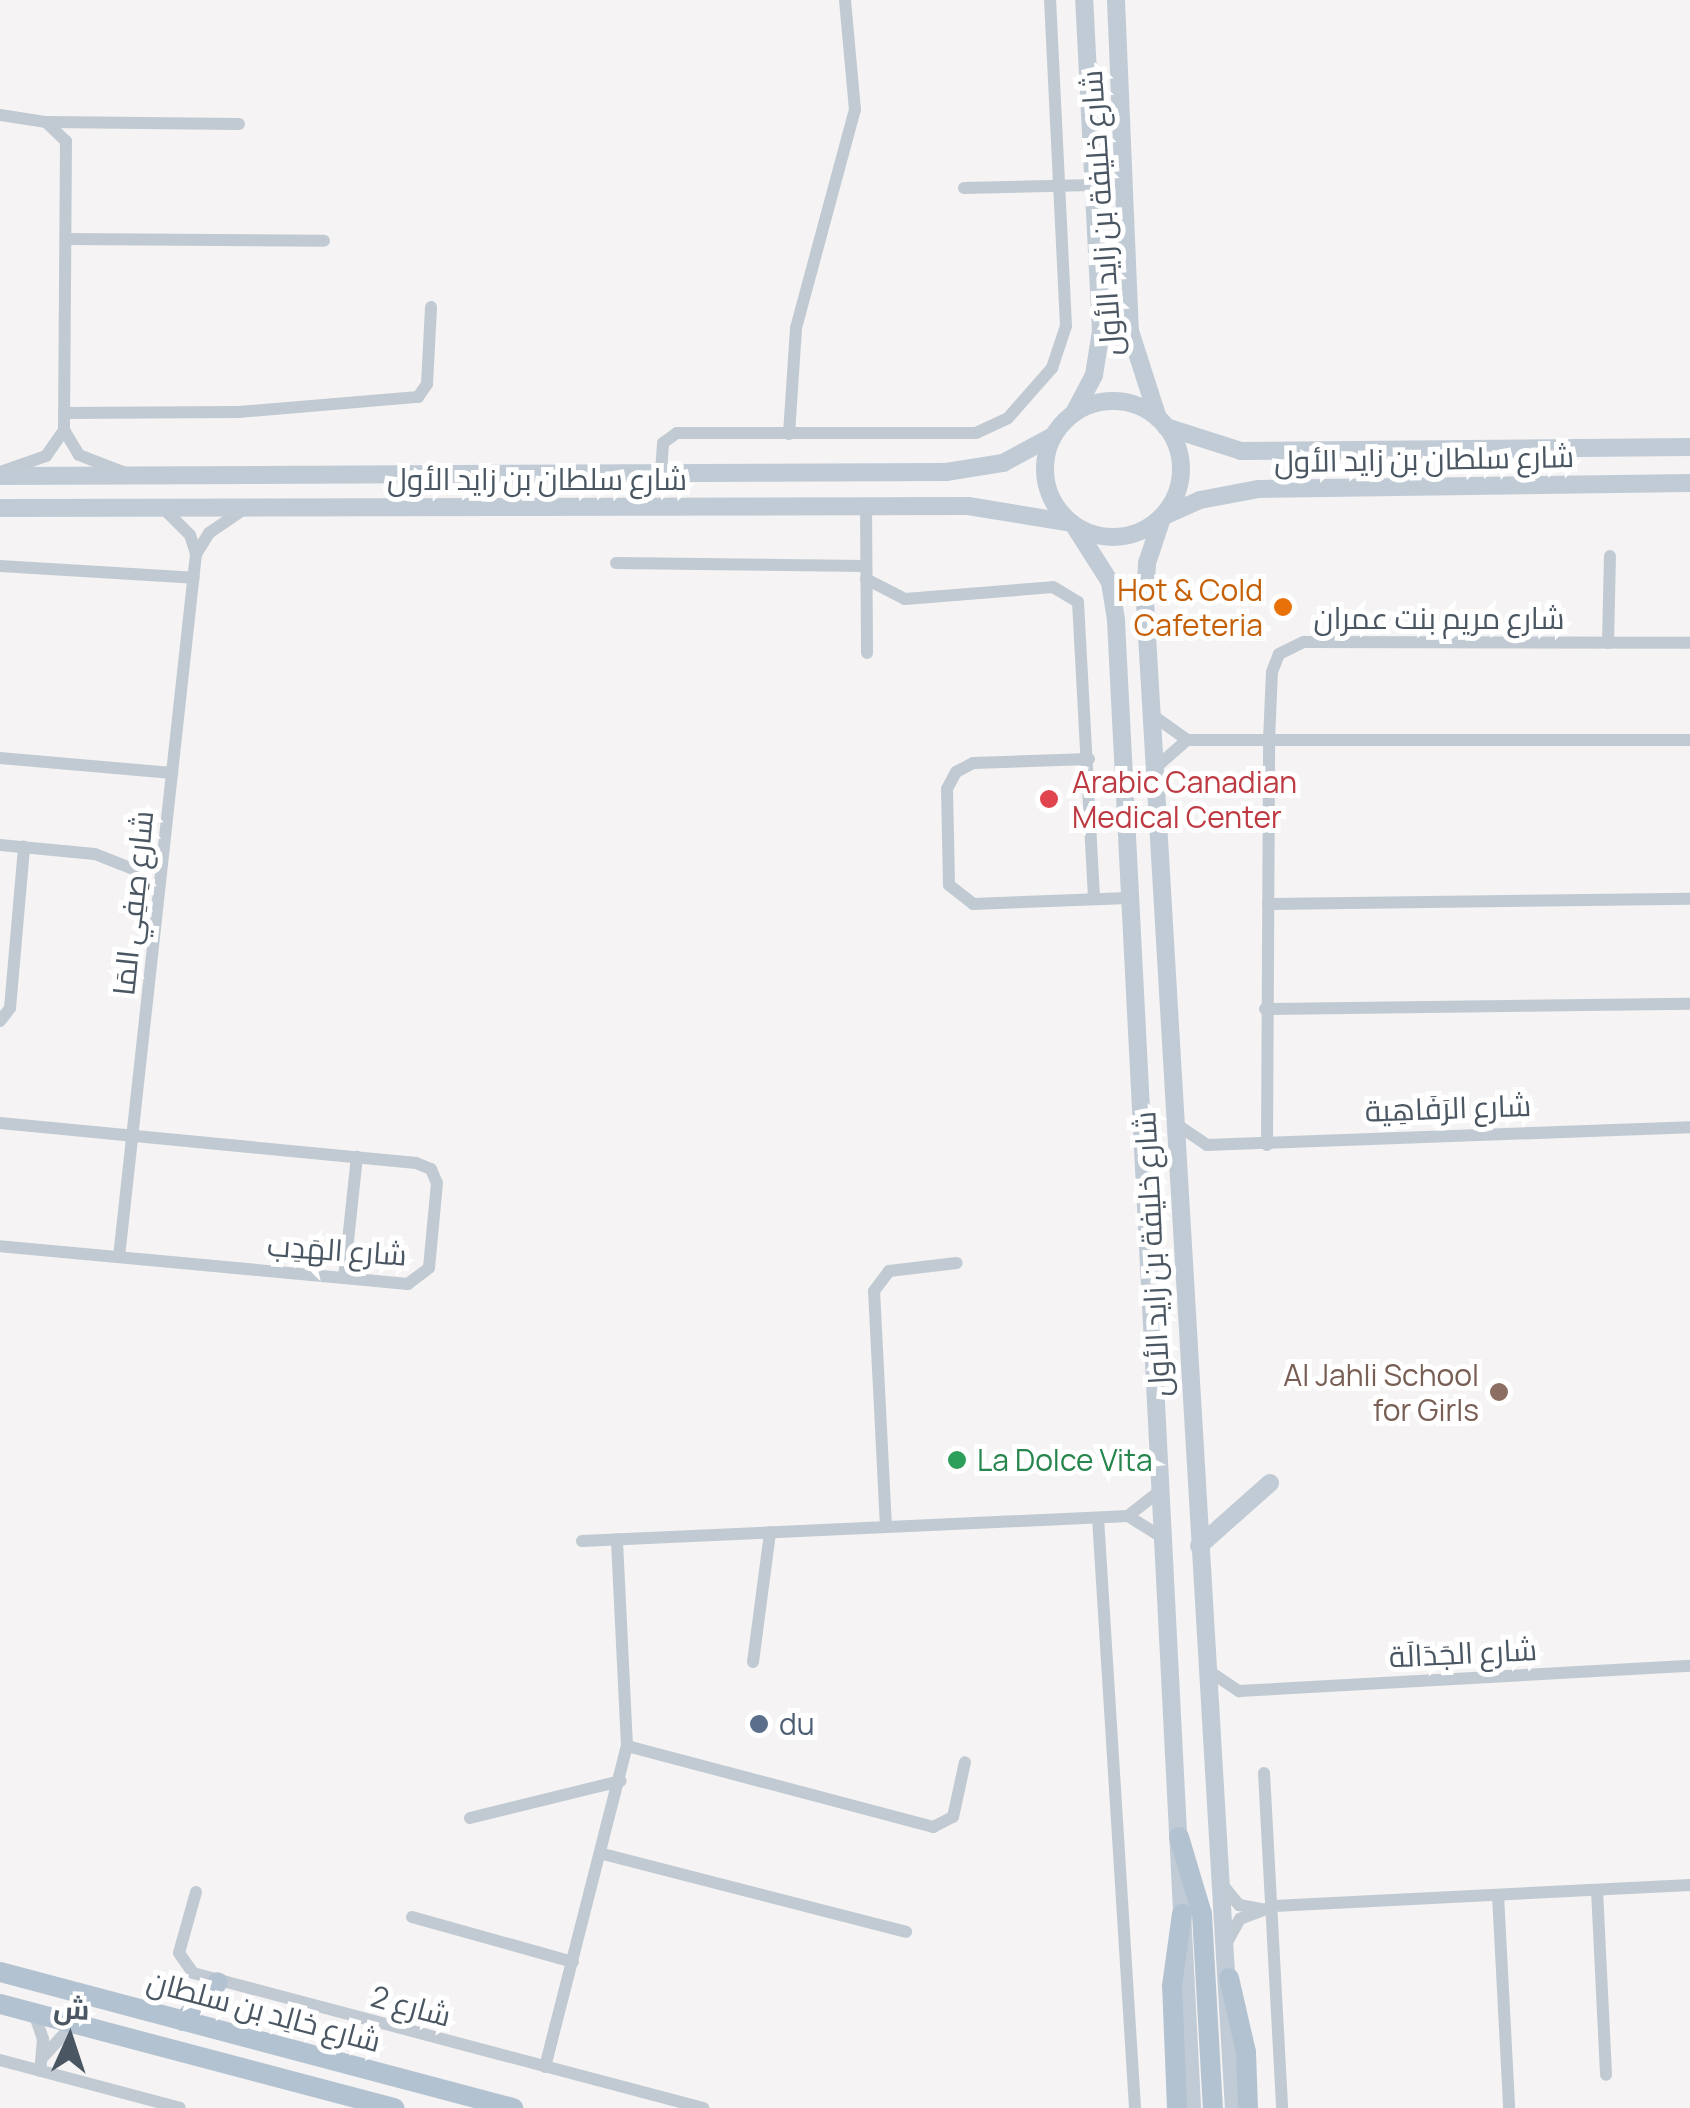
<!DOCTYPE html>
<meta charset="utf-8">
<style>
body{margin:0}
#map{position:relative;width:1690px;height:2108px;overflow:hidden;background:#f5f3f3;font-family:Manrope,Cairo,sans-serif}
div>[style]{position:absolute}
.street>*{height:12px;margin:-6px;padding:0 6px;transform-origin:6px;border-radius:6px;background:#c1cad2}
.secondary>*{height:18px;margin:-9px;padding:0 9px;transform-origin:9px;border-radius:9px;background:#c1cbd6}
.secondary>.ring{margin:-9px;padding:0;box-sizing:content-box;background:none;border:18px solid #c1cbd6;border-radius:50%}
.primary>*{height:20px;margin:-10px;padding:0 10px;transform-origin:10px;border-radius:10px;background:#b3c2d1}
.dots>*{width:28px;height:28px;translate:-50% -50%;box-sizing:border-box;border:5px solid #fff;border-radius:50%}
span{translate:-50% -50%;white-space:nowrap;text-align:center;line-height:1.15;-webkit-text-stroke:10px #fff;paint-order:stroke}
.street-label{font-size:30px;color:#4a5661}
.food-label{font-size:30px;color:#c56008}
.right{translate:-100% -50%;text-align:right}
.health-label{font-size:30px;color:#be3a42}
.left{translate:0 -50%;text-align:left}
.education-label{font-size:30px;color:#785e54}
.leisure-label{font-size:30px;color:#27864d}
.service-label{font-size:30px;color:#4e5e75}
.north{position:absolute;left:20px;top:1988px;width:100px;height:100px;-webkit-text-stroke:8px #fff;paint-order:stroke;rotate:3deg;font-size:28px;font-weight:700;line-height:40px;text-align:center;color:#4a5661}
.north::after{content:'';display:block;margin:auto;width:35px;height:45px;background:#4a5661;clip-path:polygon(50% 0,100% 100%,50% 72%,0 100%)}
</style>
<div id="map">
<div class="street">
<div style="left:0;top:115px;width:47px;rotate:8.7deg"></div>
<div style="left:46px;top:122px;width:28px;rotate:44deg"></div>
<div style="left:66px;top:141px;width:289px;rotate:90.4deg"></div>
<div style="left:64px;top:430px;width:29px;rotate:59deg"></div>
<div style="left:79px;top:455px;width:53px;rotate:21.2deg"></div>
<div style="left:48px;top:122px;width:191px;rotate:0.6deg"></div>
<div style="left:964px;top:188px;width:130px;rotate:-1.3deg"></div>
<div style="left:66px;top:239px;width:258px;rotate:0.4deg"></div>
<div style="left:64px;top:413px;width:174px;rotate:-0.3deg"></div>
<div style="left:238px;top:412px;width:181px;rotate:-4.8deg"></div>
<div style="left:418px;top:397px;width:16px;rotate:-55deg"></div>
<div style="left:427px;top:384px;width:77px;rotate:-87deg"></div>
<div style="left:789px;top:434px;width:106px;rotate:-86.2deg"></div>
<div style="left:796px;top:328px;width:226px;rotate:-74.9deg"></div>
<div style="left:855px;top:110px;width:110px;rotate:-95.2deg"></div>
<div style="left:0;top:472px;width:49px;rotate:-19.2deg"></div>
<div style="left:46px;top:456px;width:32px;rotate:-55deg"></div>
<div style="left:661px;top:472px;width:29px;rotate:-86deg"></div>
<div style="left:663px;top:443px;width:17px;rotate:-36deg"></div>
<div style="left:677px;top:433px;width:299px"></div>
<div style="left:976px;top:433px;width:35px;rotate:-25deg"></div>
<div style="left:1008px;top:418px;width:67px;rotate:-48.7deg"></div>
<div style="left:1052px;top:368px;width:44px;rotate:-71.6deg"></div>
<div style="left:1066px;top:326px;width:326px;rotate:-92.8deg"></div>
<div style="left:866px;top:505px;width:148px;rotate:89.6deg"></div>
<div style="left:163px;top:508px;width:38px;rotate:45deg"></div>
<div style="left:190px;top:535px;width:20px;rotate:72deg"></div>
<div style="left:616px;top:563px;width:250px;rotate:0.7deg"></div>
<div style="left:0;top:566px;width:194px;rotate:3.5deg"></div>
<div style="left:866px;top:579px;width:44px;rotate:27.1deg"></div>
<div style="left:905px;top:599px;width:148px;rotate:-4.6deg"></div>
<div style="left:1053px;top:587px;width:29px;rotate:31deg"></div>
<div style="left:1078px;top:602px;width:296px;rotate:86.9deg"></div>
<div style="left:1608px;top:643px;width:87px;rotate:-88.7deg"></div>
<div style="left:1151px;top:714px;width:44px;rotate:35.8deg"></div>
<div style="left:0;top:758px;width:173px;rotate:5deg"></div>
<div style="left:1089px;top:759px;width:116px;rotate:178deg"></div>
<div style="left:973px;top:763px;width:19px;rotate:152deg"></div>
<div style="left:956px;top:772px;width:19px;rotate:118deg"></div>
<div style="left:947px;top:789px;width:96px;rotate:88.8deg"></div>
<div style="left:949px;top:885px;width:31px;rotate:38deg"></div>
<div style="left:973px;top:904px;width:156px;rotate:-2.2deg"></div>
<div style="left:1155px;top:768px;width:43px;rotate:-41.2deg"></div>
<div style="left:1187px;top:740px;width:503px"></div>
<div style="left:0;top:845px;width:95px;rotate:5.4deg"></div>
<div style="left:95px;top:854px;width:41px;rotate:21.5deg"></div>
<div style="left:1268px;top:904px;width:422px;rotate:-0.7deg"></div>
<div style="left:1265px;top:1009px;width:425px;rotate:-0.7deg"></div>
<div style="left:0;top:1021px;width:16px;rotate:-52deg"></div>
<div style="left:10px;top:1008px;width:162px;rotate:-85deg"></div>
<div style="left:0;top:1123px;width:418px;rotate:5.5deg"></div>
<div style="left:416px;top:1163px;width:16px;rotate:22deg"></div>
<div style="left:431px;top:1169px;width:15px;rotate:67deg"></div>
<div style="left:437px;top:1183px;width:85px;rotate:95.4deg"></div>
<div style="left:429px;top:1268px;width:26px;rotate:143deg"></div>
<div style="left:408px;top:1284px;width:410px;rotate:-174.7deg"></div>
<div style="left:1176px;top:1124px;width:37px;rotate:34deg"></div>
<div style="left:1207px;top:1145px;width:483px;rotate:-2.1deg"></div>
<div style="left:1267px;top:1145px;width:405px;rotate:-89.7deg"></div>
<div style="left:1269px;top:740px;width:68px;rotate:-87.5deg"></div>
<div style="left:1272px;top:672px;width:19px;rotate:-69deg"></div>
<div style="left:1279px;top:654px;width:28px;rotate:-26deg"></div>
<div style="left:1304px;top:642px;width:386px;rotate:0.1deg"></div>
<div style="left:119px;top:1257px;width:707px;rotate:-83.75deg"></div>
<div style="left:196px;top:554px;width:25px;rotate:-58deg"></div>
<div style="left:209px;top:533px;width:46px;rotate:-34.4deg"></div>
<div style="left:344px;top:1278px;width:122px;rotate:-83.9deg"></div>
<div style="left:1128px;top:1516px;width:42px;rotate:-38.2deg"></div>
<div style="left:1098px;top:1518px;width:591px;rotate:86.41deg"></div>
<div style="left:886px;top:1527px;width:236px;rotate:-92.9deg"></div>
<div style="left:874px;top:1291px;width:25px;rotate:-53deg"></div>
<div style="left:889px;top:1271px;width:68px;rotate:-6.7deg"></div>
<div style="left:582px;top:1541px;width:547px;rotate:-2.62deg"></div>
<div style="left:1128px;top:1516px;width:40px;rotate:32deg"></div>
<div style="left:753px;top:1662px;width:131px;rotate:-82.5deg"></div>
<div style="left:1206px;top:1669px;width:40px;rotate:34deg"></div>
<div style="left:1239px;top:1691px;width:452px;rotate:-3.2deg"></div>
<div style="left:627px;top:1746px;width:317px;rotate:14.8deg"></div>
<div style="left:933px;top:1827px;width:22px;rotate:-27deg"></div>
<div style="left:953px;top:1817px;width:56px;rotate:-77.7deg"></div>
<div style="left:1264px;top:1773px;width:335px;rotate:86.9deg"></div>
<div style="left:470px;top:1818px;width:155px;rotate:-13.8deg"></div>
<div style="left:603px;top:1854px;width:313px;rotate:14.4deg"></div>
<div style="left:1222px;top:1884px;width:27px;rotate:51deg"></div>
<div style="left:1239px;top:1905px;width:22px;rotate:10deg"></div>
<div style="left:1597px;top:1890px;width:185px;rotate:87.2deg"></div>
<div style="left:196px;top:1892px;width:63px;rotate:105.6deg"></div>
<div style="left:179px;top:1953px;width:24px;rotate:55deg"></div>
<div style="left:193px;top:1973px;width:528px;rotate:14.83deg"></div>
<div style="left:1498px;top:1895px;width:213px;rotate:87deg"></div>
<div style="left:412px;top:1917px;width:167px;rotate:15.6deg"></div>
<div style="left:1226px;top:1944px;width:29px;rotate:-61deg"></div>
<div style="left:1240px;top:1919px;width:36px;rotate:-21deg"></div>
<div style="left:1274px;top:1906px;width:417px;rotate:-2.9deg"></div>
<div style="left:34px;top:2013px;width:28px;rotate:71deg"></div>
<div style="left:43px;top:2039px;width:32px;rotate:95deg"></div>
<div style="left:44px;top:2056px;width:45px;rotate:-47.7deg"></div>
<div style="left:0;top:2060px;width:186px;rotate:14.9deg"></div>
<div style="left:545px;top:2067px;width:331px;rotate:-75.7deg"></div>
<div style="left:627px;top:1746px;width:207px;rotate:-92.8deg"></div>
</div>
<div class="secondary">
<div style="left:1116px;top:0;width:331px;rotate:87.6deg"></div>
<div style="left:1130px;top:331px;width:91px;rotate:72.2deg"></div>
<div class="ring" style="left:1045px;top:401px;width:118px;height:118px"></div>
<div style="left:1074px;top:413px;width:43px;rotate:-62.2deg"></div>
<div style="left:1094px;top:375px;width:45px;rotate:-81deg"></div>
<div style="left:1101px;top:331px;width:331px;rotate:-92.9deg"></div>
<div style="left:1166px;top:427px;width:79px;rotate:17.7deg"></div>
<div style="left:1241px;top:451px;width:449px;rotate:-0.5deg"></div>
<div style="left:0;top:476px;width:946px;rotate:-0.24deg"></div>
<div style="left:946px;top:472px;width:58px;rotate:-9deg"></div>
<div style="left:1003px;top:463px;width:57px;rotate:-28.4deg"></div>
<div style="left:0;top:508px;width:968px;rotate:-0.12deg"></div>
<div style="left:968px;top:506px;width:105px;rotate:9.3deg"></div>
<div style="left:1164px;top:516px;width:39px;rotate:-24deg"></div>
<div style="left:1200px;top:500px;width:60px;rotate:-10.6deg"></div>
<div style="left:1259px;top:489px;width:431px;rotate:-0.8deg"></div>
<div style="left:1162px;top:518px;width:47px;rotate:108.4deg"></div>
<div style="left:1147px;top:563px;width:39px;rotate:93deg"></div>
<div style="left:1145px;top:602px;width:1509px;rotate:86.62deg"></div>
<div style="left:1075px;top:527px;width:65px;rotate:57.5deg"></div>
<div style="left:1110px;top:582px;width:39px;rotate:81deg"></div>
<div style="left:1116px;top:621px;width:1489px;rotate:87.07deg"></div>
<div style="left:1199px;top:1546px;width:95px;rotate:-41.6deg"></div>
</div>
<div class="primary">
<div style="left:1179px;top:1837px;width:80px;rotate:73.4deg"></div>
<div style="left:1202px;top:1914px;width:194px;rotate:86.8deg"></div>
<div style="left:0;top:1972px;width:531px;rotate:14.85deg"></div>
<div style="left:1229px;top:1978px;width:76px;rotate:77.1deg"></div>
<div style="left:1246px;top:2052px;width:56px;rotate:88deg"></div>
<div style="left:0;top:2004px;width:408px;rotate:14.8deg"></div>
<div style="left:183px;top:2021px;width:52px;rotate:-48.1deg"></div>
<div style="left:1177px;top:2108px;width:122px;rotate:-92.3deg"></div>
<div style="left:1172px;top:1986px;width:73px;rotate:-82.1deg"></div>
</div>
<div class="dots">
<div style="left:1283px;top:607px;background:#e8710a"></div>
<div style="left:1049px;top:799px;background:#e0444e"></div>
<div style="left:1499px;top:1392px;background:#8d6e63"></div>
<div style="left:957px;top:1460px;background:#2e9e5b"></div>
<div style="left:759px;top:1724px;background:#5c6f8a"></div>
</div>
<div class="street-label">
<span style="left:1101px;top:213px;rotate:-94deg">شارع خليفة بن زايد الأول</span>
<span style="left:1424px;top:459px;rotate:-1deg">شارع سلطان بن زايد الأول</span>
<span style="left:537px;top:479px">شارع سلطان بن زايد الأول</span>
<span style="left:1439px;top:618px">شارع مريم بنت عمران</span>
<span style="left:133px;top:903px;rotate:-84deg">شارع صِفِي المَا</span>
<span style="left:1448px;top:1108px;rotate:-2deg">شارع الرَفَاهِية</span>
<span style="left:337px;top:1250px;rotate:4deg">شارع الهَدِب</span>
<span style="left:1152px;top:1254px;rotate:-93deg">شارع خليفة بن زايد الأول</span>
<span style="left:1463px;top:1653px;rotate:-3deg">شارع الجَدَالَة</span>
<span style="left:411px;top:2006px;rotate:15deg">شارع 2</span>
<span style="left:264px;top:2011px;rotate:15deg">شارع خالِد بن سلطان</span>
</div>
<div class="food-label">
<span class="right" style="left:1263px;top:607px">Hot &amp; Cold<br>Cafeteria</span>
</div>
<div class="health-label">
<span class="left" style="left:1072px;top:799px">Arabic Canadian<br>Medical Center</span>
</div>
<div class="education-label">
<span class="right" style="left:1479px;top:1392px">Al Jahli School<br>for Girls</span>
</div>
<div class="leisure-label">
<span class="left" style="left:977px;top:1460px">La Dolce Vita</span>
</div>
<div class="service-label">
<span class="left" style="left:779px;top:1724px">du</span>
</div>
<div class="north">ش</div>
</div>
